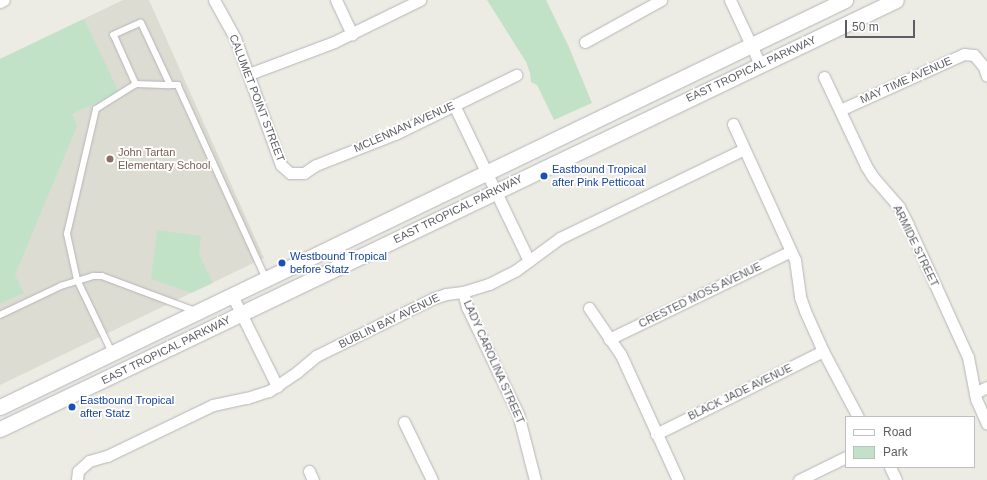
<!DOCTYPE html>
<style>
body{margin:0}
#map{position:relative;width:987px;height:480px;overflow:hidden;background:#edece4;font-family:Helvetica,sans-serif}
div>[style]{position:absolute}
.education>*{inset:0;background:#dddcd2}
.green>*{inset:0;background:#c2e2c8}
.roads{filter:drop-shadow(0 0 1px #b4b5ba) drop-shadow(0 0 1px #b4b5ba)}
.service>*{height:5.5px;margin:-2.75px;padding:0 2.75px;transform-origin:2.75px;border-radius:2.75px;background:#fff}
.minor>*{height:11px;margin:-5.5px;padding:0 5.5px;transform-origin:5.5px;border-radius:5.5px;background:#fff}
.secondary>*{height:15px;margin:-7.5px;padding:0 7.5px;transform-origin:7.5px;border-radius:7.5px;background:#fff}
.dots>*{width:11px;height:11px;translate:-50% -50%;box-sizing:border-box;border:2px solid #fff;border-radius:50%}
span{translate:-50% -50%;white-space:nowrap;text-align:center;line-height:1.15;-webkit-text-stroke:3.5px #fff;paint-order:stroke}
.street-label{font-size:11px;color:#5c5e63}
.education-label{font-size:11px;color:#785e54}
.left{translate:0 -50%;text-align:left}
.transit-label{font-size:11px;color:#164399}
.legend{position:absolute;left:845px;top:416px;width:130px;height:52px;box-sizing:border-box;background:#fff;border:1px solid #bebfc1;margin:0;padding:5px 7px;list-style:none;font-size:12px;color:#5c5e63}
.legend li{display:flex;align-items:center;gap:8px;height:20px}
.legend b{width:20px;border:1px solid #bebfc1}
.scale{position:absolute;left:845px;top:20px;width:70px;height:18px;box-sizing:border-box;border:2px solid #5c5e63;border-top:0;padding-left:5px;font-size:12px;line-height:14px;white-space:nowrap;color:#5c5e63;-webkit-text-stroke:3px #fff;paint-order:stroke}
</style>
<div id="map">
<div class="education">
<div style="clip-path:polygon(123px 0,149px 0,264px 258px,0 385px,0 59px)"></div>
</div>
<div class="green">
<div style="clip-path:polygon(487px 0,546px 0,568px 45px,592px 103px,554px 120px,537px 85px,531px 82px,530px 73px,526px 62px)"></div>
<div style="clip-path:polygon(84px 19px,119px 92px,72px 114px,77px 126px,15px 275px,24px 293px,0 304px,0 59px)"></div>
<div style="clip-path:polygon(157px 230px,201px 236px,199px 254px,213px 283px,191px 293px,151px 279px)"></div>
</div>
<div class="roads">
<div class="service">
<div style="left:170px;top:85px;width:68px;rotate:-115.1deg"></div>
<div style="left:141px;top:23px;width:30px;rotate:156deg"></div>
<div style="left:114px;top:35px;width:54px;rotate:65.8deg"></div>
<div style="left:136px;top:84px;width:34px;rotate:2deg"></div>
<div style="left:170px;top:85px;width:8px"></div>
<div style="left:178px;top:85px;width:212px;rotate:65.5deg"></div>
<div style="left:0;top:315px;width:68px;rotate:-25.4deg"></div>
<div style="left:61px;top:286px;width:34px;rotate:-17deg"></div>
<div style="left:93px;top:276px;width:9px"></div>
<div style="left:102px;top:276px;width:97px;rotate:20.5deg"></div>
<div style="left:112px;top:353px;width:81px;rotate:-115.6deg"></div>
<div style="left:77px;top:280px;width:47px;rotate:-102.3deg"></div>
<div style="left:67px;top:234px;width:128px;rotate:-76.9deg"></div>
<div style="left:96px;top:109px;width:47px;rotate:-32deg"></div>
</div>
<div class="minor">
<div style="left:214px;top:0;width:43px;rotate:61.1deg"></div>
<div style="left:235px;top:38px;width:135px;rotate:70.1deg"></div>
<div style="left:281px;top:165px;width:12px;rotate:42deg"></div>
<div style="left:290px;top:173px;width:14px"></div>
<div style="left:304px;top:173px;width:14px;rotate:-34deg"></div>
<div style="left:316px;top:165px;width:85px;rotate:-21.4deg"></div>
<div style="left:395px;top:134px;width:135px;rotate:-26deg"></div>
<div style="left:336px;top:0;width:38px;rotate:65deg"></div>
<div style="left:730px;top:0;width:71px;rotate:64.9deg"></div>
<div style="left:0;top:2px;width:4px;rotate:-27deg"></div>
<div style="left:585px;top:42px;width:87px;rotate:-28.9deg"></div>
<div style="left:249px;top:74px;width:91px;rotate:-20.6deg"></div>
<div style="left:334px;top:42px;width:96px;rotate:-26deg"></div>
<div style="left:824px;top:77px;width:98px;rotate:64.7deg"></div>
<div style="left:866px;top:166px;width:13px;rotate:58deg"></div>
<div style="left:873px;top:177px;width:40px;rotate:49deg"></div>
<div style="left:899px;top:207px;width:20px;rotate:63deg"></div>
<div style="left:908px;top:225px;width:145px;rotate:65.6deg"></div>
<div style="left:968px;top:357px;width:43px;rotate:79.2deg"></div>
<div style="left:976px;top:399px;width:27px;rotate:66deg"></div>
<div style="left:454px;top:105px;width:173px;rotate:64.3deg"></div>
<div style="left:840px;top:110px;width:136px;rotate:-24.3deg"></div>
<div style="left:964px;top:54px;width:10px;rotate:6deg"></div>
<div style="left:974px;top:55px;width:16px;rotate:50deg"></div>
<div style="left:984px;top:67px;width:9px;rotate:72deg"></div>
<div style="left:733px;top:124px;width:149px;rotate:65.5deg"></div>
<div style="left:795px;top:260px;width:37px;rotate:82deg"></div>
<div style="left:800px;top:297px;width:15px;rotate:70deg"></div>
<div style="left:805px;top:311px;width:44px;rotate:65.8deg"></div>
<div style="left:823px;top:351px;width:75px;rotate:62.1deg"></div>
<div style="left:463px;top:292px;width:16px;rotate:75deg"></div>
<div style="left:467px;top:307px;width:119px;rotate:64.5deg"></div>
<div style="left:518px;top:414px;width:68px;rotate:75.6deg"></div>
<div style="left:232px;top:295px;width:102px;rotate:63.7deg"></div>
<div style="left:589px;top:308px;width:57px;rotate:55.8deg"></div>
<div style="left:621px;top:355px;width:137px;rotate:65.5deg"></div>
<div style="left:609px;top:339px;width:202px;rotate:-25.8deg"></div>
<div style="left:975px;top:393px;width:13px;rotate:-27deg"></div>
<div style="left:404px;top:422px;width:64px;rotate:64.2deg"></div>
<div style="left:656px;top:434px;width:186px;rotate:-26.4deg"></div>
<div style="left:890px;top:467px;width:14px;rotate:65deg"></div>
<div style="left:309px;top:471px;width:10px;rotate:66deg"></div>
<div style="left:77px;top:480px;width:9px;rotate:-84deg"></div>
<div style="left:78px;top:471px;width:15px;rotate:-42deg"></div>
<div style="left:89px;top:461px;width:19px;rotate:-16deg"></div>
<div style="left:107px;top:456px;width:118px;rotate:-25.7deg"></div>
<div style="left:213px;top:405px;width:35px;rotate:-12deg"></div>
<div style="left:247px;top:398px;width:23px;rotate:-18deg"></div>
<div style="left:269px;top:391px;width:34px;rotate:-34deg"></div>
<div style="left:297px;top:372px;width:25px;rotate:-40deg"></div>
<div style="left:316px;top:356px;width:131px;rotate:-26.2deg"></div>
<div style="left:434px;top:298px;width:13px;rotate:-18deg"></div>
<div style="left:446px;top:294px;width:17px;rotate:-7deg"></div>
<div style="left:463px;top:292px;width:27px;rotate:-17deg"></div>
<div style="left:489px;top:284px;width:29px;rotate:-27deg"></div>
<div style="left:515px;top:271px;width:56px;rotate:-36.3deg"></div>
<div style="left:560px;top:238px;width:204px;rotate:-25.8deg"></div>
<div style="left:799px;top:480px;width:52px;rotate:-26.1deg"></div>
</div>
<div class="secondary">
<div style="left:0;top:407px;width:938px;rotate:-25.72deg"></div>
<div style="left:0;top:429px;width:993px;rotate:-25.58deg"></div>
</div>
</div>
<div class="dots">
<div style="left:110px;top:159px;background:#8d6e63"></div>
<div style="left:544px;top:176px;background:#1a4fb4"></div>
<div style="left:282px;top:263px;background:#1a4fb4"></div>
<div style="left:72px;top:407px;background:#1a4fb4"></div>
</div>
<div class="street-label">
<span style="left:751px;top:69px;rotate:-25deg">EAST TROPICAL PARKWAY</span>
<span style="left:906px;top:80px;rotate:-24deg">MAY TIME AVENUE</span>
<span style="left:257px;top:98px;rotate:69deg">CALUMET POINT STREET</span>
<span style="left:404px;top:127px;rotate:-24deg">MCLENNAN AVENUE</span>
<span style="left:458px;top:209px;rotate:-26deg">EAST TROPICAL PARKWAY</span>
<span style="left:916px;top:246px;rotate:64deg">ARMIDE STREET</span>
<span style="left:700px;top:295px;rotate:-26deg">CRESTED MOSS AVENUE</span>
<span style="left:389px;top:321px;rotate:-26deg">BUBLIN BAY AVENUE</span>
<span style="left:166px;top:350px;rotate:-26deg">EAST TROPICAL PARKWAY</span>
<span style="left:494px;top:362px;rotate:66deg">LADY CAROLINA STREET</span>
<span style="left:740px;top:392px;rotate:-26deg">BLACK JADE AVENUE</span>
</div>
<div class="education-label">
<span class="left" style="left:118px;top:159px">John Tartan<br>Elementary School</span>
</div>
<div class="transit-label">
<span class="left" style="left:552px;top:176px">Eastbound Tropical<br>after Pink Petticoat</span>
<span class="left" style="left:290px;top:263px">Westbound Tropical<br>before Statz</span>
<span class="left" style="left:80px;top:407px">Eastbound Tropical<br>after Statz</span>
</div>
<ul class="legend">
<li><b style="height:5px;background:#fff"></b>Road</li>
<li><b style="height:11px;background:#c2e2c8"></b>Park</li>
</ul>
<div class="scale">50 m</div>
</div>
